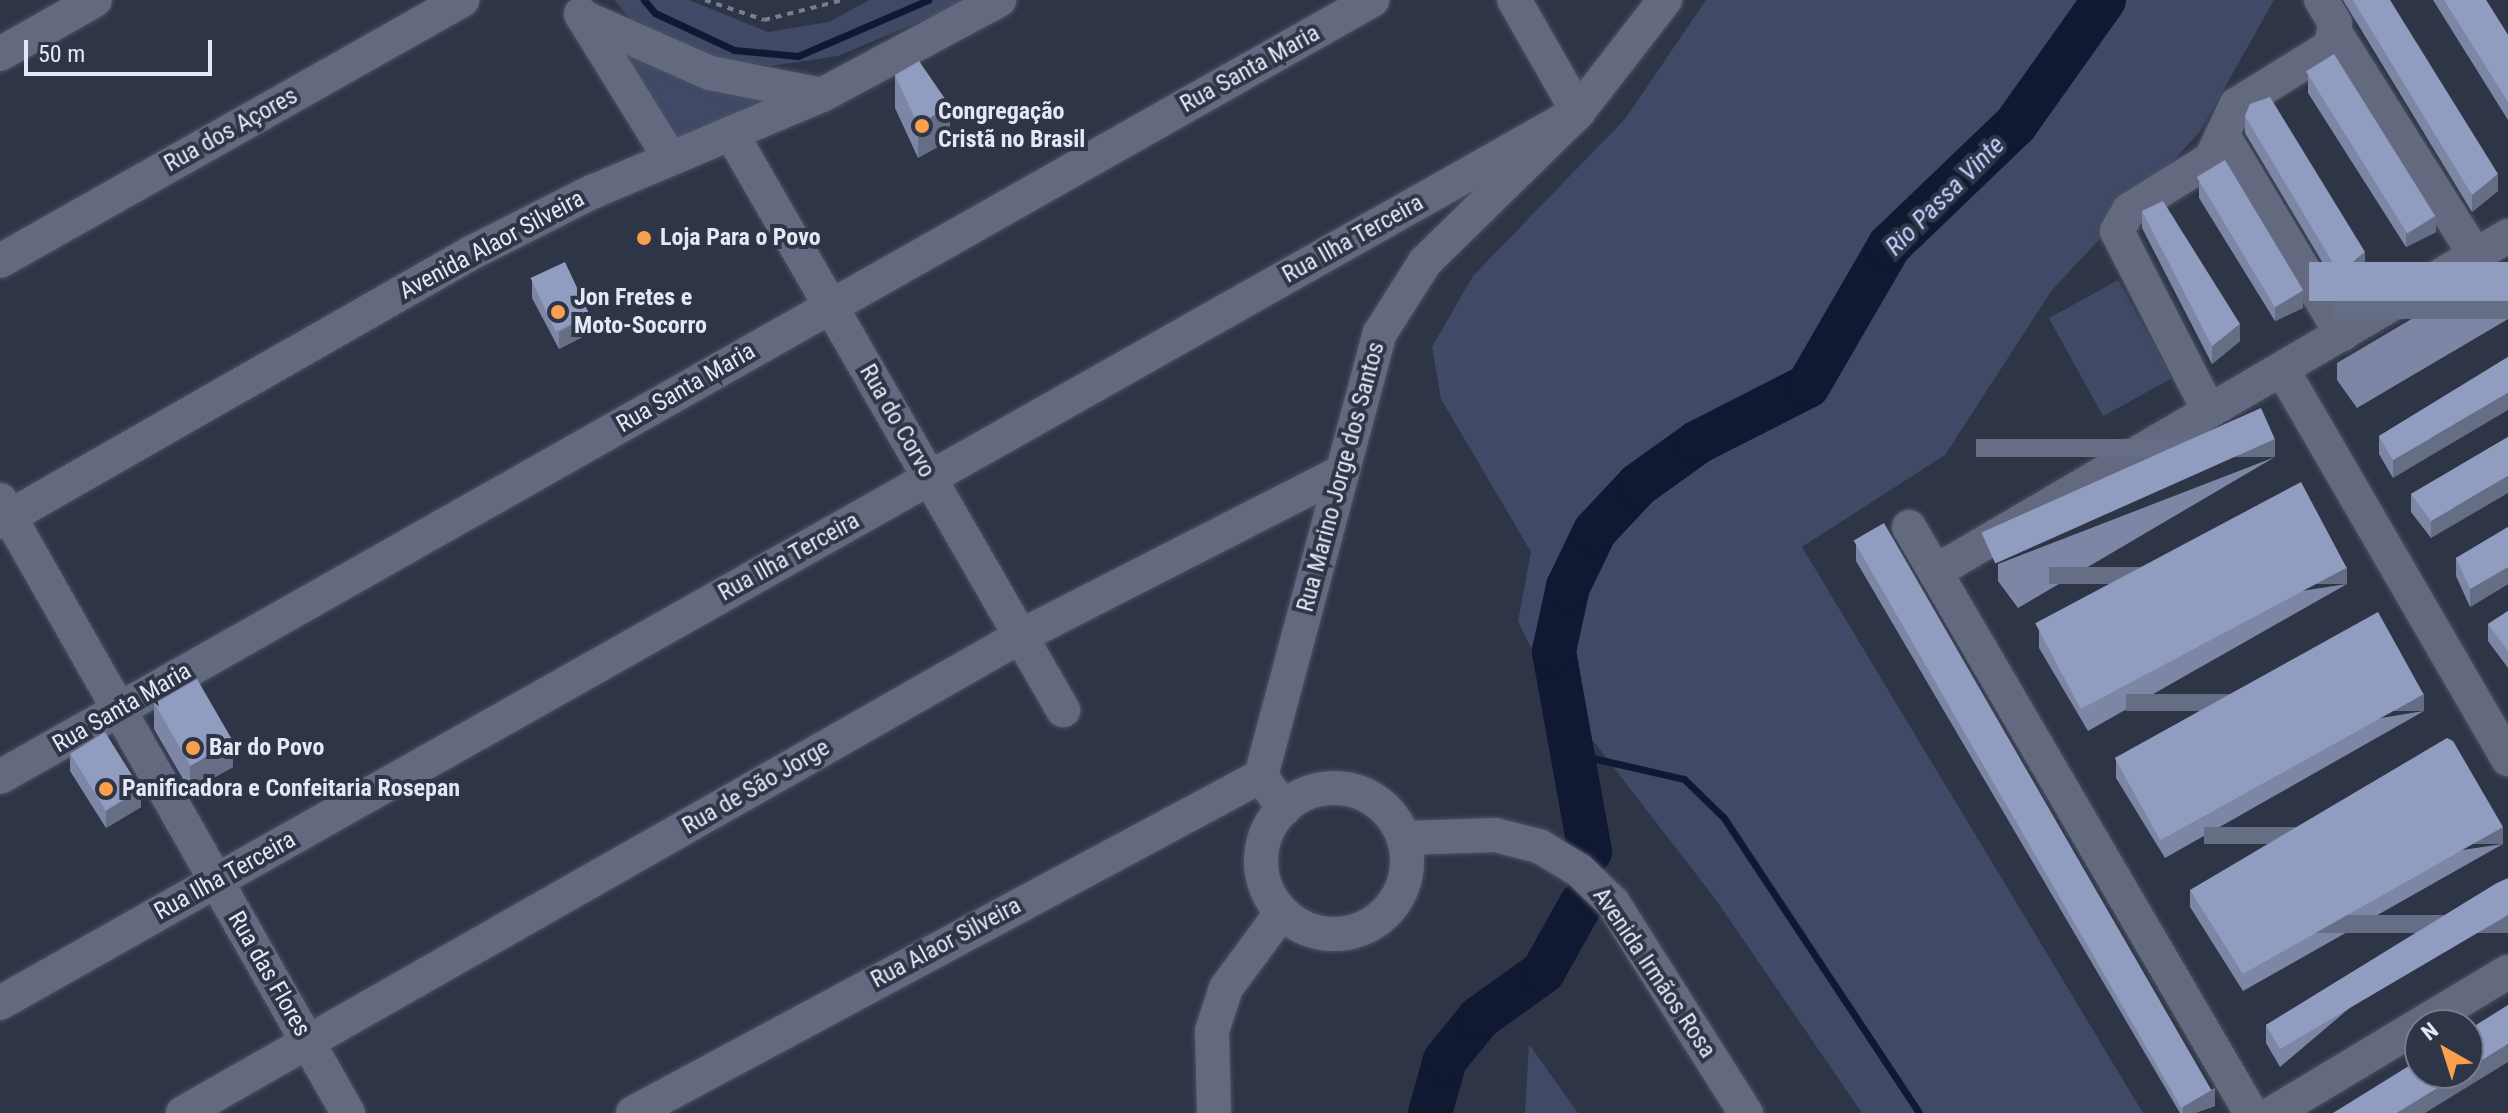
<!DOCTYPE html>
<meta charset="utf-8">
<style>
body{margin:0}
#map{position:relative;width:2508px;height:1113px;overflow:hidden;background:#2e3547;font-family:"Roboto Condensed",sans-serif}
div>[style]{position:absolute}
.green>*{inset:0;background:#404965;transform-origin:0 0}
.stream>*{height:7px;margin:-3.5px;padding:0 3.5px;transform-origin:3.5px;border-radius:3.5px;background:#101832}
.river>*{height:44px;margin:-22px;padding:0 22px;transform-origin:22px;border-radius:22px;background:#101832}
.path>*{height:4px;margin-top:-2px;transform-origin:0;background:repeating-linear-gradient(90deg,#787e8e 0 6px,transparent 0 12px)}
.roads{filter:drop-shadow(0 0 2px #4c5161) drop-shadow(0 0 2px #4c5161)}
.minor>*{height:34px;margin:-17px;padding:0 17px;transform-origin:17px;border-radius:17px;background:#636a7f}
.minor>.ring{margin:-17px;padding:0;box-sizing:content-box;background:none;border:34px solid #636a7f;border-radius:50%}
.wall>*{inset:0;background:#7d87a5}
.shaded-wall>*{inset:0;background:#666e86;transform-origin:0 0}
.building>*{inset:0;background:#919dc0;transform-origin:0 0}
.dots>*{width:22px;height:22px;translate:-50% -50%;box-sizing:border-box;border:4px solid #2e3547;border-radius:50%}
span{translate:-50% -50%;white-space:nowrap;text-align:center;line-height:1.15;-webkit-text-stroke:8px #2e3547;paint-order:stroke}
.street-label{font-size:24px;color:#e4e8f5}
.poi-label{font-size:24px;color:#e4e8f5;font-weight:700}
.left{translate:0 -50%;text-align:left}
.water-label{font-size:26px;color:#c0d1ff;font-style:italic}
.north{position:absolute;left:2404px;top:1009px;width:80px;height:80px;box-sizing:border-box;background:#2e3547;border:2px solid #777d8d;border-radius:50%;rotate:321deg;font-size:22px;font-weight:700;line-height:32px;text-align:center;color:#e4e8f5}
.north::after{content:'';display:block;margin:auto;width:28px;height:36px;background:#fa9f4e;clip-path:polygon(50% 0,100% 100%,50% 72%,0 100%)}
.scale{position:absolute;left:24px;top:40px;width:188px;height:36px;box-sizing:border-box;border:4px solid #e4e8f5;border-top:0;padding-left:10px;font-size:24px;line-height:28px;white-space:nowrap;color:#e4e8f5;-webkit-text-stroke:6px #2e3547;paint-order:stroke}
</style>
<div id="map">
<div class="green">
<div style="clip-path:polygon(614px 0,689px 0,768px 32px,829px 22px,869px 0,971px 0,838px 56px,770px 66px,717px 58px,636px 26px)"></div>
<div style="clip-path:polygon(1706px 0,2274px 0,2199px 133px,2052px 290px,1945px 455px,1802px 547px,2143px 1113px,1862px 1113px,1716px 900px,1547px 681px,1518px 621px,1531px 552px,1441px 399px,1432px 347px,1473px 276px,1625px 119px)"></div>
<div style="clip-path:polygon(615px 46px,771px 99px,674px 150px)"></div>
<div style="left:2118px;top:280px;width:112px;height:79px;rotate:61deg"></div>
<div style="clip-path:polygon(1529px 1044px,1578px 1113px,1525px 1113px)"></div>
</div>
<div class="stream">
<div style="left:644px;top:0;width:17px;rotate:50deg"></div>
<div style="left:655px;top:13px;width:87px;rotate:25.1deg"></div>
<div style="left:734px;top:50px;width:64px;rotate:5.4deg"></div>
<div style="left:798px;top:56px;width:142px;rotate:-23.3deg"></div>
<div style="left:1565px;top:742px;width:19px;rotate:43deg"></div>
<div style="left:1579px;top:755px;width:108px;rotate:12.9deg"></div>
<div style="left:1684px;top:779px;width:56px;rotate:44.3deg"></div>
<div style="left:1724px;top:818px;width:354px;rotate:56.5deg"></div>
</div>
<div class="river">
<div style="left:1590px;top:852px;width:204px;rotate:-100.2deg"></div>
<div style="left:1554px;top:651px;width:66px;rotate:-77.7deg"></div>
<div style="left:1568px;top:587px;width:62px;rotate:-64.3deg"></div>
<div style="left:1595px;top:531px;width:63px;rotate:-46.9deg"></div>
<div style="left:1638px;top:485px;width:74px;rotate:-35.6deg"></div>
<div style="left:1698px;top:442px;width:123px;rotate:-27deg"></div>
<div style="left:1808px;top:386px;width:162px;rotate:-59.9deg"></div>
<div style="left:1889px;top:246px;width:176px;rotate:-43.8deg"></div>
<div style="left:2016px;top:124px;width:152px;rotate:-54.6deg"></div>
<div style="left:1430px;top:1113px;width:55px;rotate:-74.2deg"></div>
<div style="left:1445px;top:1060px;width:54px;rotate:-51deg"></div>
<div style="left:1479px;top:1018px;width:79px;rotate:-35.7deg"></div>
<div style="left:1543px;top:972px;width:78px;rotate:-60.8deg"></div>
</div>
<div class="path">
<div style="left:705px;top:0;width:62px;rotate:18.7deg"></div>
<div style="left:764px;top:20px;width:81px;rotate:-14.2deg"></div>
</div>
<div class="roads">
<div class="minor">
<div style="left:581px;top:14px;width:169px;rotate:58.3deg"></div>
<div style="left:583px;top:17px;width:139px;rotate:23.8deg"></div>
<div style="left:710px;top:73px;width:114px;rotate:11.1deg"></div>
<div style="left:2336px;top:34px;width:261px;rotate:57.8deg"></div>
<div style="left:0;top:54px;width:109px;rotate:-29.6deg"></div>
<div style="left:731px;top:133px;width:666px;rotate:60.08deg"></div>
<div style="left:2224px;top:137px;width:230px;rotate:59.1deg"></div>
<div style="left:0;top:261px;width:531px;rotate:-29.46deg"></div>
<div style="left:2282px;top:369px;width:451px;rotate:59.9deg"></div>
<div style="left:2209px;top:411px;width:202px;rotate:-117.1deg"></div>
<div style="left:2117px;top:231px;width:24px;rotate:-60deg"></div>
<div style="left:2129px;top:210px;width:97px;rotate:-31.9deg"></div>
<div style="left:2211px;top:159px;width:60px;rotate:-65.2deg"></div>
<div style="left:2236px;top:105px;width:112px;rotate:-31.8deg"></div>
<div style="left:2331px;top:46px;width:23px;rotate:-80deg"></div>
<div style="left:2335px;top:23px;width:27px;rotate:-121deg"></div>
<div style="left:0;top:500px;width:705px;rotate:60.42deg"></div>
<div style="left:0;top:522px;width:542px;rotate:-29.73deg"></div>
<div style="left:471px;top:253px;width:136px;rotate:-26.8deg"></div>
<div style="left:592px;top:192px;width:250px;rotate:-22.9deg"></div>
<div style="left:822px;top:95px;width:201px;rotate:-28.2deg"></div>
<div style="left:1909px;top:527px;width:678px;rotate:59.73deg"></div>
<div style="left:1935px;top:572px;width:664px;rotate:-30.39deg"></div>
<div style="left:0;top:777px;width:1577px;rotate:-29.52deg"></div>
<div class="ring" style="left:1261px;top:788px;width:112px;height:112px"></div>
<div style="left:1284px;top:809px;width:40px;rotate:-124.9deg"></div>
<div style="left:1261px;top:776px;width:459px;rotate:-75deg"></div>
<div style="left:1380px;top:333px;width:84px;rotate:-57.6deg"></div>
<div style="left:1425px;top:262px;width:214px;rotate:-44.4deg"></div>
<div style="left:1578px;top:112px;width:142px;rotate:-52.2deg"></div>
<div style="left:1404px;top:838px;width:91px;rotate:-1.9deg"></div>
<div style="left:1495px;top:835px;width:45px;rotate:14deg"></div>
<div style="left:1539px;top:846px;width:47px;rotate:31deg"></div>
<div style="left:1579px;top:870px;width:47px;rotate:44.1deg"></div>
<div style="left:1613px;top:903px;width:249px;rotate:57.7deg"></div>
<div style="left:0;top:1003px;width:1812px;rotate:-29.45deg"></div>
<div style="left:1578px;top:112px;width:129px;rotate:-119.7deg"></div>
<div style="left:183px;top:1113px;width:964px;rotate:-29.65deg"></div>
<div style="left:1021px;top:636px;width:355px;rotate:-27.1deg"></div>
<div style="left:633px;top:1113px;width:713px;rotate:-28.22deg"></div>
<div style="left:1214px;top:1113px;width:82px;rotate:-91.4deg"></div>
<div style="left:1212px;top:1031px;width:45px;rotate:-72deg"></div>
<div style="left:1226px;top:988px;width:94px;rotate:-53.6deg"></div>
<div style="left:2273px;top:1113px;width:274px;rotate:-31deg"></div>
</div>
</div>
<div class="wall">
<div style="clip-path:polygon(2343px 0,2390px 0,2498px 191px,2472px 212px)"></div>
<div style="clip-path:polygon(2433px 0,2486px 0,2508px 35px,2508px 120px)"></div>
<div style="clip-path:polygon(895px 75px,950px 140px,918px 158px,895px 108px)"></div>
<div style="clip-path:polygon(2308px 75px,2436px 232px,2406px 247px,2308px 93px)"></div>
<div style="clip-path:polygon(2245px 116px,2365px 269px,2339px 290px,2245px 133px)"></div>
<div style="clip-path:polygon(2199px 181px,2303px 308px,2275px 321px,2199px 198px)"></div>
<div style="clip-path:polygon(2142px 211px,2240px 341px,2212px 364px,2142px 228px)"></div>
<div style="clip-path:polygon(2508px 262px,2508px 319px,2357px 408px,2337px 380px,2337px 363px)"></div>
<div style="clip-path:polygon(532px 280px,590px 333px,559px 349px,532px 298px)"></div>
<div style="clip-path:polygon(2508px 357px,2393px 478px,2379px 454px,2379px 436px)"></div>
<div style="clip-path:polygon(2508px 437px,2431px 538px,2411px 512px,2411px 494px)"></div>
<div style="clip-path:polygon(2275px 457px,2018px 608px,1998px 581px,1998px 564px)"></div>
<div style="clip-path:polygon(2508px 527px,2508px 584px,2470px 607px,2456px 576px,2456px 558px)"></div>
<div style="clip-path:polygon(1856px 544px,2215px 1106px,2195px 1113px,2180px 1113px,1856px 561px)"></div>
<div style="clip-path:polygon(2347px 584px,2088px 731px,2039px 648px,2039px 631px)"></div>
<div style="clip-path:polygon(2508px 611px,2508px 668px,2488px 641px,2488px 624px)"></div>
<div style="clip-path:polygon(154px 703px,233px 767px,190px 791px,154px 729px)"></div>
<div style="clip-path:polygon(2424px 711px,2165px 858px,2116px 778px,2116px 761px)"></div>
<div style="clip-path:polygon(70px 754px,141px 807px,106px 828px,70px 771px)"></div>
<div style="clip-path:polygon(2503px 844px,2243px 991px,2190px 907px,2190px 890px)"></div>
<div style="clip-path:polygon(2497px 883px,2280px 1067px,2266px 1043px,2266px 1025px)"></div>
</div>
<div class="shaded-wall">
<div style="clip-path:polygon(950px 106px,950px 140px,918px 158px,918px 125px)"></div>
<div style="clip-path:polygon(2498px 174px,2498px 191px,2472px 212px,2472px 195px)"></div>
<div style="clip-path:polygon(2436px 215px,2436px 232px,2406px 247px,2406px 229px)"></div>
<div style="clip-path:polygon(2365px 252px,2365px 269px,2339px 290px,2339px 273px)"></div>
<div style="clip-path:polygon(2303px 291px,2303px 308px,2275px 321px,2275px 304px)"></div>
<div style="left:2508px;top:301px;width:18px;height:175px;rotate:90deg"></div>
<div style="clip-path:polygon(590px 315px,590px 333px,559px 349px,559px 332px)"></div>
<div style="clip-path:polygon(2240px 324px,2240px 341px,2212px 364px,2212px 346px)"></div>
<div style="clip-path:polygon(2508px 393px,2508px 410px,2393px 478px,2393px 460px)"></div>
<div style="left:2275px;top:439px;width:18px;height:299px;rotate:90deg"></div>
<div style="clip-path:polygon(2508px 476px,2508px 493px,2431px 538px,2431px 521px)"></div>
<div style="left:2347px;top:567px;width:17px;height:298px;rotate:90deg"></div>
<div style="clip-path:polygon(2508px 567px,2508px 584px,2470px 607px,2470px 589px)"></div>
<div style="left:2424px;top:694px;width:17px;height:298px;rotate:90deg"></div>
<div style="clip-path:polygon(233px 741px,233px 767px,190px 791px,190px 766px)"></div>
<div style="clip-path:polygon(141px 789px,141px 807px,106px 828px,106px 811px)"></div>
<div style="left:2503px;top:827px;width:17px;height:299px;rotate:90deg"></div>
<div style="left:2508px;top:915px;width:18px;height:264px;rotate:90deg"></div>
<div style="clip-path:polygon(2508px 1044px,2508px 1062px,2425px 1113px,2397px 1113px,2462px 1073px,2468px 1073px,2468px 1069px)"></div>
<div style="clip-path:polygon(2215px 1088px,2215px 1106px,2195px 1113px,2183px 1113px,2183px 1100px)"></div>
</div>
<div class="building">
<div style="clip-path:polygon(2353px 0,2390px 0,2498px 174px,2472px 195px)"></div>
<div style="clip-path:polygon(2444px 0,2486px 0,2508px 35px,2508px 102px)"></div>
<div style="left:2334px;top:54px;width:191px;height:33px;rotate:58deg"></div>
<div style="clip-path:polygon(919px 61px,950px 106px,918px 125px,895px 75px)"></div>
<div style="clip-path:polygon(2270px 97px,2365px 252px,2339px 273px,2245px 116px,2250px 104px)"></div>
<div style="left:2225px;top:160px;width:152px;height:33px;rotate:59deg"></div>
<div style="clip-path:polygon(2163px 201px,2240px 324px,2212px 346px,2142px 211px)"></div>
<div style="left:565px;top:262px;width:59px;height:38px;rotate:65deg"></div>
<div style="left:2508px;top:262px;width:39px;height:199px;rotate:90deg"></div>
<div style="clip-path:polygon(2508px 357px,2508px 393px,2393px 460px,2379px 436px)"></div>
<div style="left:2261px;top:408px;width:34px;height:306px;rotate:66deg"></div>
<div style="clip-path:polygon(2508px 437px,2508px 476px,2431px 521px,2411px 494px)"></div>
<div style="left:2301px;top:482px;width:97px;height:301px;rotate:62deg"></div>
<div style="left:1884px;top:523px;width:655px;height:35px;rotate:60deg"></div>
<div style="clip-path:polygon(2508px 527px,2508px 567px,2470px 589px,2456px 558px)"></div>
<div style="clip-path:polygon(2508px 611px,2508px 651px,2488px 624px)"></div>
<div style="left:2378px;top:612px;width:94px;height:301px;rotate:61deg"></div>
<div style="left:197px;top:679px;width:72px;height:49px;rotate:60deg"></div>
<div style="left:105px;top:732px;width:67px;height:41px;rotate:58deg"></div>
<div style="clip-path:polygon(2447px 738px,2453px 741px,2503px 827px,2243px 974px,2190px 890px)"></div>
<div style="clip-path:polygon(2508px 878px,2508px 915px,2280px 1049px,2266px 1025px,2497px 883px)"></div>
<div style="clip-path:polygon(2508px 1005px,2508px 1044px,2468px 1069px,2468px 1030px)"></div>
<div style="clip-path:polygon(2420px 1059px,2420px 1073px,2462px 1073px,2397px 1113px,2333px 1113px)"></div>
</div>
<div class="dots">
<div style="left:922px;top:126px;background:#fa9f4e"></div>
<div style="left:644px;top:238px;background:#fa9f4e"></div>
<div style="left:558px;top:312px;background:#fa9f4e"></div>
<div style="left:193px;top:748px;background:#fa9f4e"></div>
<div style="left:106px;top:789px;background:#fa9f4e"></div>
</div>
<div class="street-label">
<span style="left:1250px;top:69px;rotate:-29deg">Rua Santa Maria</span>
<span style="left:231px;top:130px;rotate:-29deg">Rua dos Açores</span>
<span style="left:1353px;top:239px;rotate:-29deg">Rua Ilha Terceira</span>
<span style="left:492px;top:245px;rotate:-28deg">Avenida Alaor Silveira</span>
<span style="left:686px;top:388px;rotate:-30deg">Rua Santa Maria</span>
<span style="left:897px;top:421px;rotate:60deg">Rua do Corvo</span>
<span style="left:1341px;top:477px;rotate:-75deg">Rua Marino Jorge dos Santos</span>
<span style="left:789px;top:557px;rotate:-29deg">Rua Ilha Terceira</span>
<span style="left:122px;top:708px;rotate:-30deg">Rua Santa Maria</span>
<span style="left:756px;top:787px;rotate:-30deg">Rua de São Jorge</span>
<span style="left:225px;top:876px;rotate:-29deg">Rua Ilha Terceira</span>
<span style="left:946px;top:943px;rotate:-28deg">Rua Alaor Silveira</span>
<span style="left:1654px;top:973px;rotate:56deg">Avenida Irmãos Rosa</span>
<span style="left:269px;top:974px;rotate:60deg">Rua das Flores</span>
</div>
<div class="poi-label">
<span class="left" style="left:938px;top:126px">Congregação<br>Cristã no Brasil</span>
<span class="left" style="left:660px;top:238px">Loja Para o Povo</span>
<span class="left" style="left:574px;top:312px">Jon Fretes e<br>Moto-Socorro</span>
<span class="left" style="left:209px;top:748px">Bar do Povo</span>
<span class="left" style="left:122px;top:789px">Panificadora e Confeitaria Rosepan</span>
</div>
<div class="water-label">
<span style="left:1945px;top:196px;rotate:-45deg">Rio Passa Vinte</span>
</div>
<div class="north">N</div>
<div class="scale">50 m</div>
</div>
